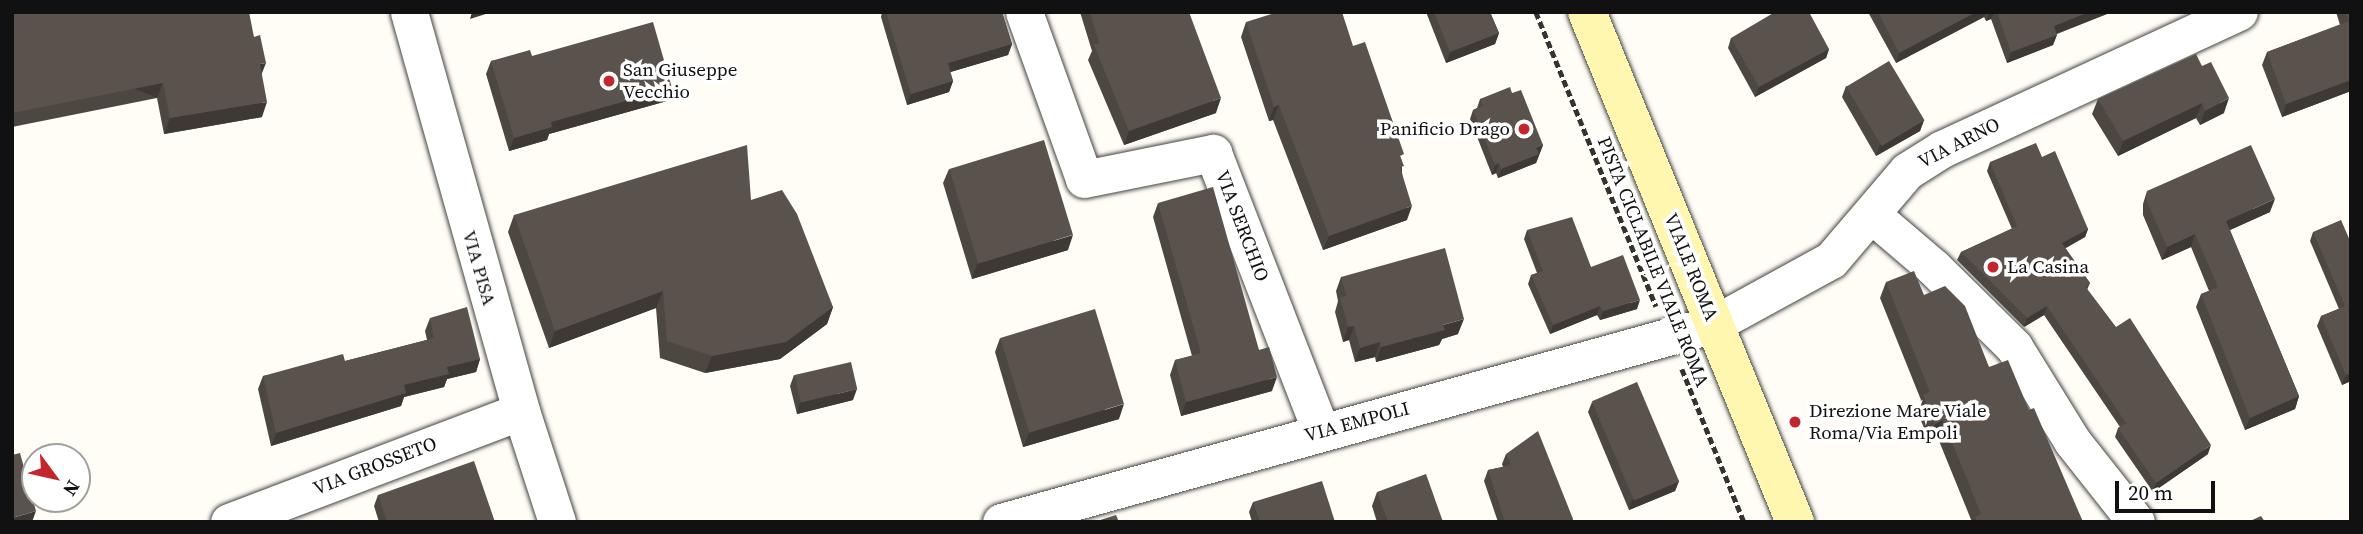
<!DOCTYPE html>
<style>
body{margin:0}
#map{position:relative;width:2363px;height:534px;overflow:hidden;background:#fffdf5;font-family:"Source Serif 4",serif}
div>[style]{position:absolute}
.path>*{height:4.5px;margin-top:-2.25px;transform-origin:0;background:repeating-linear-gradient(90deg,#333 0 7px,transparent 0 10.5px)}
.roads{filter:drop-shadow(0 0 2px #444) drop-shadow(0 0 2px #444)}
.minor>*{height:37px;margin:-18.5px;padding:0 18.5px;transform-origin:18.5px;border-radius:18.5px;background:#fff}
.secondary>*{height:38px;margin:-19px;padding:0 19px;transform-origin:19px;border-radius:19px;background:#fff6b0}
.wall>*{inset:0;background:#4d4742}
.shaded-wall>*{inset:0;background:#3f3936;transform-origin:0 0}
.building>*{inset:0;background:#5a524d;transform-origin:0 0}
.dots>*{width:19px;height:19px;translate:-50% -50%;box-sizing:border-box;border:4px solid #fff;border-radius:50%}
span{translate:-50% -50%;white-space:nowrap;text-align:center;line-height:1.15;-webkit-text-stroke:7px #fff;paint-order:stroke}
.poi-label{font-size:19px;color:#111}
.left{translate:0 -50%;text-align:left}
.right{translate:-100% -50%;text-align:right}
.street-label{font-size:19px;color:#111}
.frame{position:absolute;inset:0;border:14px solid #111;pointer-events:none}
.north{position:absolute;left:21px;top:443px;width:70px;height:70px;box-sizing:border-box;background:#fff;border:2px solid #a0a0a0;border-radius:50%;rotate:123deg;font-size:19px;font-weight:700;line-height:28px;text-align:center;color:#111}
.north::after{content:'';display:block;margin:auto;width:24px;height:32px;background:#c4262e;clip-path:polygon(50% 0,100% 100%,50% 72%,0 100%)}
.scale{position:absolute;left:2115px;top:481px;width:100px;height:32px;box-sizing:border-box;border:4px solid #111;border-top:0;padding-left:9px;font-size:21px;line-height:24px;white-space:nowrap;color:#111;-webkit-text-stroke:5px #fff;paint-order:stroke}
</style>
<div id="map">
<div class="path">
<div style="left:1536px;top:12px;width:318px;rotate:67.8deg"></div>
<div style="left:1682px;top:369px;width:165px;rotate:67.9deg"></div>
</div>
<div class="roads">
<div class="minor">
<div style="left:409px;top:12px;width:414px;rotate:74.3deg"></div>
<div style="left:521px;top:411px;width:117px;rotate:72deg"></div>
<div style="left:1024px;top:12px;width:177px;rotate:70.2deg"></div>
<div style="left:1084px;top:179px;width:132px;rotate:-11.4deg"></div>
<div style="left:1213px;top:153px;width:298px;rotate:68.8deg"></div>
<div style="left:1871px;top:214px;width:82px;rotate:40.5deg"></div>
<div style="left:1933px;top:267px;width:114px;rotate:44.6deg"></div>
<div style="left:2014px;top:347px;width:110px;rotate:58.3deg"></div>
<div style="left:2072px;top:441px;width:103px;rotate:51.7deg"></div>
<div style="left:229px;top:522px;width:312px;rotate:-20.8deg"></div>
<div style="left:1001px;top:522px;width:740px;rotate:-15.52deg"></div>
<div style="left:1714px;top:324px;width:133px;rotate:-28.7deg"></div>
<div style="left:1831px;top:260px;width:117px;rotate:-49.5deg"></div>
<div style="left:1907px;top:171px;width:41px;rotate:-32.2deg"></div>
<div style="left:1942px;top:149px;width:327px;rotate:-24.8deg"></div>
</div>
<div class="secondary">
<div style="left:1587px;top:12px;width:551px;rotate:67.81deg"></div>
</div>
</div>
<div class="wall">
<div style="clip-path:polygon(12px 12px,262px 74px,262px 117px,164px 134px,157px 98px,12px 127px)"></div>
<div style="clip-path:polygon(882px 12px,1002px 12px,1012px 44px,1008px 55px,950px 72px,953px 81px,949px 92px,907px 105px,881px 17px)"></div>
<div style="clip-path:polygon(1080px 12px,1189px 12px,1216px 113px,1124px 145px,1088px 60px,1092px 51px)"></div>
<div style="clip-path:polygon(1426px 12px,1490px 12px,1499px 33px,1495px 44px,1446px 63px)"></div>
<div style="clip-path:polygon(1868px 12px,2112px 12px,2057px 34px,2053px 45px,2007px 63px,1991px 19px,1986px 21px,1984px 17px,1896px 63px)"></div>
<div style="clip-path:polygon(2336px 12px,2351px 12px,2351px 91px,2282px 117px,2262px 65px,2267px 52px,2340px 25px)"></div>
<div style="clip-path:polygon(1246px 22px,1353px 46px,1402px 161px,1402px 172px,1407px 220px,1323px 250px,1273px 120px,1269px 121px,1241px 37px)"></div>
<div style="clip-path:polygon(1731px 38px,1829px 49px,1826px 58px,1755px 97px,1728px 48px)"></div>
<div style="clip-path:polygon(532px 56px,667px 101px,549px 134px,547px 140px,509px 151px,486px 74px,491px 61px)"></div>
<div style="clip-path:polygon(2202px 66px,2224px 113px,2200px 125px,2196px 118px,2118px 156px,2092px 114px,2098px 99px)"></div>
<div style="clip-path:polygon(1846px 86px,1924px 120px,1920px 131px,1876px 156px,1842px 97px)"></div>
<div style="clip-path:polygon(1512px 93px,1543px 145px,1536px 163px,1498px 178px,1496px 173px,1492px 175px,1470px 119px,1473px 110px,1477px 108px,1480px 99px)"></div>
<div style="clip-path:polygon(2042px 157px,2088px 229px,2085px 237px,2065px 248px,2090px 283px,2087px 290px,2208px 454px,2153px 492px,2115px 437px,2118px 428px,2120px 427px,2044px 315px,2024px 327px,1957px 260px,1961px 252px,2012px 229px,1987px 171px,1990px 162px)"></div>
<div style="clip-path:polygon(949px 169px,1068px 250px,972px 279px,943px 183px)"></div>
<div style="clip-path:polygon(2147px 191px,2270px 212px,2230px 230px,2299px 396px,2295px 409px,2245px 430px,2196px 307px,2201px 294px,2209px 291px,2191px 247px,2162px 260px,2143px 215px,2143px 204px)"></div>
<div style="clip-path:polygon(751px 200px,833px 307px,827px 324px,780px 359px,705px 373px,660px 358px,656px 308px,549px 348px,508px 232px,514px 215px)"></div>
<div style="clip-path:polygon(1158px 203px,1259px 350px,1272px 391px,1181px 416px,1170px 375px,1175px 360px,1192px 356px,1153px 217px)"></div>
<div style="clip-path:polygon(1527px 230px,1591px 267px,1637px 309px,1600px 320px,1597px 315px,1550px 334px,1528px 284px,1531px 275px,1537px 273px,1524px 239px)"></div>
<div style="clip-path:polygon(2313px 232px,2351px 243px,2351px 381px,2342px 385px,2317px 326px,2321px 316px,2339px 309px,2310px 241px)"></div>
<div style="clip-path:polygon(1341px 277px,1458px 334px,1442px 339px,1439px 345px,1376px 362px,1375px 357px,1355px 362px,1349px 340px,1343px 342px,1335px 312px,1338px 301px,1336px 291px)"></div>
<div style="clip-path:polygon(1886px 282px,1924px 295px,1989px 367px,2029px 410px,2083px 522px,1972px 522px,1937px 436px,1929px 440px,1917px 411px,1921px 400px,1880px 298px)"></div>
<div style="clip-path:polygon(430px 318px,480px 359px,476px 372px,447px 379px,444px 387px,404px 397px,401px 406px,271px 446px,258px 389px,263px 376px,345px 361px,427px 340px,425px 331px)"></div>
<div style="clip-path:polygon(1000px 338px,1119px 419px,1023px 447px,995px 352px)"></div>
<div style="clip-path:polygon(794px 375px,853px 400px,797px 414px,790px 386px)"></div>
<div style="clip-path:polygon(1592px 402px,1679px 481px,1675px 491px,1629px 510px,1588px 412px)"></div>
<div style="clip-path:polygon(1506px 454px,1573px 519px,1572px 522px,1498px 522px,1484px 481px,1488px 470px,1503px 467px,1502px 464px)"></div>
<div style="clip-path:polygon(1377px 492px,1443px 522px,1377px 522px,1372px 506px)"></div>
<div style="clip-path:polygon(378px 495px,495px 522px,379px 522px,374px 506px)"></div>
<div style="clip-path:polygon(1253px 502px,1335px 522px,1252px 522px,1249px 512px)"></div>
</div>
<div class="shaded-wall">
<div style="clip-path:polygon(472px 12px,492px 12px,470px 19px)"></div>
<div style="clip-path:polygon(1976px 12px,1986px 12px,1984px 17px,1896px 63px,1899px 53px)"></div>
<div style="clip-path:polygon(1989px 12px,1994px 12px,1991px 19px,1986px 21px)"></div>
<div style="clip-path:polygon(2089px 12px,2112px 12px,2050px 36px,2054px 26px)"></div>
<div style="clip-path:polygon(1499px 33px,1495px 44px,1446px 63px,1450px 52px)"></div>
<div style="clip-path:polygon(2057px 35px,2053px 45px,2007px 63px,2011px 52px)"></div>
<div style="clip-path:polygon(1012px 44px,1008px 55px,944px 74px,948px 63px)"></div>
<div style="clip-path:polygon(1829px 49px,1826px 58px,1755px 97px,1759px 87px)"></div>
<div style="clip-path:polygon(266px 63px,260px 78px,260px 64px)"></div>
<div style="clip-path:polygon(2351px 80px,2351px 91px,2282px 117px,2286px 104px)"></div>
<div style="clip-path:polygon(953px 81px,949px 92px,907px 105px,911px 94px)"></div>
<div style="left:163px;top:83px;width:16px;height:154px;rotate:112deg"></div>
<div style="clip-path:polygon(672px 88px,667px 101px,549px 134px,547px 140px,509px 151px,514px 138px,551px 122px)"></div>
<div style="clip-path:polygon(1221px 98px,1216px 113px,1124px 145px,1129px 131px)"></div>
<div style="clip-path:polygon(2229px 98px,2224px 113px,2200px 125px,2205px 111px)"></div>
<div style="clip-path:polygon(267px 102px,262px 117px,164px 134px,170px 118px)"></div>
<div style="clip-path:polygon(2202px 103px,2196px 118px,2118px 156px,2123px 141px)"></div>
<div style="clip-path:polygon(1279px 105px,1273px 120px,1269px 121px,1274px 107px)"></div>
<div style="clip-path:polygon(1924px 120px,1920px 131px,1876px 156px,1880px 145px)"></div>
<div style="clip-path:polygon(1543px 145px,1536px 163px,1498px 178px,1501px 169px,1536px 148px)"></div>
<div style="clip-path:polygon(1499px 163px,1496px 173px,1492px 175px,1495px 165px)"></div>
<div style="clip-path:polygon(2275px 199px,2270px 212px,2221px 234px,2226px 221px)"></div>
<div style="clip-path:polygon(1412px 206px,1407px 220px,1323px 250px,1329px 236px)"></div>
<div style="clip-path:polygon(2088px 229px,2085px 237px,2059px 252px,2062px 243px)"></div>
<div style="clip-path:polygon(2195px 234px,2191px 247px,2162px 260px,2167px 247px)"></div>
<div style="clip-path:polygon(1073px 235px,1068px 250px,972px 279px,977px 264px)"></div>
<div style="clip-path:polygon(663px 291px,656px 308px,549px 348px,555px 331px)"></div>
<div style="clip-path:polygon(1640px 300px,1637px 309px,1600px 320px,1603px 311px)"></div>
<div style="clip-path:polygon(1600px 306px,1597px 315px,1550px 334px,1553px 325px)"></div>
<div style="clip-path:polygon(2047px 306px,2044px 315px,2024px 327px,2027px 318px)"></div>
<div style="clip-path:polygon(833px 307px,827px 324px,780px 359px,705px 373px,712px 356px)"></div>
<div style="clip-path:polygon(1464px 319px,1458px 334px,1442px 339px,1439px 345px,1376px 362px,1381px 347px,1443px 325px)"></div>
<div style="clip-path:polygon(1354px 326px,1349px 340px,1343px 342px,1348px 327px)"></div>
<div style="clip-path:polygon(1380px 342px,1375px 357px,1355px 362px,1360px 348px)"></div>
<div style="clip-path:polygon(480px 359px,476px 372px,447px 379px,444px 387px,404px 397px,401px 406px,271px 446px,276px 433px,447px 367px)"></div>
<div style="clip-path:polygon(2351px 373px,2351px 381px,2342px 385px,2346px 375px)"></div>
<div style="clip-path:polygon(1277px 377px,1272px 391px,1181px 416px,1186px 402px)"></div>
<div style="clip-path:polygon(857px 389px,853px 400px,797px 414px,800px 403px)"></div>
<div style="clip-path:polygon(2299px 396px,2295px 409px,2245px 430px,2250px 418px)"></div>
<div style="clip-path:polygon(1124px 404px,1119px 419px,1023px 447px,1029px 433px)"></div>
<div style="clip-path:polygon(1943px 420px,1937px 436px,1929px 440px,1935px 424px)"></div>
<div style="clip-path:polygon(2211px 445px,2208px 454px,2153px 492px,2156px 483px)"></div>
<div style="clip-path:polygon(1679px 481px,1675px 491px,1629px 510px,1632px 500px)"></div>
<div style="clip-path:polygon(36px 511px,32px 522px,12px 522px,12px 518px)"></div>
</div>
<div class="building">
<div style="clip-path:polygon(12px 12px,249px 12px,254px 37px,260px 35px,266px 63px,260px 64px,267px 102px,170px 118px,163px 83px,12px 113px)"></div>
<div style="clip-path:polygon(886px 12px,1002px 12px,1012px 44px,948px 63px,953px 81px,911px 94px)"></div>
<div style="clip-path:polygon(1090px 12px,1189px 12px,1221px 98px,1129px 131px,1094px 45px,1099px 43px)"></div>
<div style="clip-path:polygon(1278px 12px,1342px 12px,1353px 46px,1365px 42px,1404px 154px,1400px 156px,1404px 166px,1400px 167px,1412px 206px,1329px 236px,1279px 105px,1274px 107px,1246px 22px)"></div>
<div style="clip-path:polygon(1434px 12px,1490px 12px,1499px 33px,1450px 52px)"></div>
<div style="clip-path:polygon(1775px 12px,1809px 12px,1829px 49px,1759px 87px,1731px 38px)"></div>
<div style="clip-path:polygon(1878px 12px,1976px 12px,1899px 53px)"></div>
<div style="clip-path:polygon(1997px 12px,2089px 12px,2054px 26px,2057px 35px,2011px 52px)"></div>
<div style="clip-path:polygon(2345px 12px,2351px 12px,2351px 80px,2286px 104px,2267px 52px,2349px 21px)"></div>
<div style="clip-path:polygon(653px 22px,672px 88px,551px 122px,552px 127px,514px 138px,491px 61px,530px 50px,532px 56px)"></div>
<div style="clip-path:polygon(2196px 54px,2202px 66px,2211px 62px,2229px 98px,2205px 111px,2202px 103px,2123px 141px,2098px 99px)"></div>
<div style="left:1889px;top:61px;width:69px;height:50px;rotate:59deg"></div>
<div style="clip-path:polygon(1510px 87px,1512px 93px,1521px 90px,1543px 145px,1536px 148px,1539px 154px,1501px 169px,1499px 163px,1495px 165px,1473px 110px,1483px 106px,1480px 99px)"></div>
<div style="left:1044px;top:140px;width:99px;height:99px;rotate:73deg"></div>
<div style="clip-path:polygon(2036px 143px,2042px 157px,2055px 151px,2088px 229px,2062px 243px,2090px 283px,2085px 286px,2116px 327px,2130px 318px,2211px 445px,2156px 483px,2118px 428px,2126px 423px,2047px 306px,2027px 318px,1961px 252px,2017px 226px,1990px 162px)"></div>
<div style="clip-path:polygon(747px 145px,751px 200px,782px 190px,797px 214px,833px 307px,786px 342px,712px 356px,667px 341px,663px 291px,555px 331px,514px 215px)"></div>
<div style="clip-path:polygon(2251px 145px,2275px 199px,2226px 221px,2299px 396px,2250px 418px,2201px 294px,2218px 287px,2195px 234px,2167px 247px,2147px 202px,2147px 191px)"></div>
<div style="clip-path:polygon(1213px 187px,1259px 350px,1269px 347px,1277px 377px,1186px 402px,1175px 360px,1201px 353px,1158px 203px)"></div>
<div style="clip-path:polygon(1572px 217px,1591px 267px,1623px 255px,1640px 300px,1603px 311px,1600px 306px,1553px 325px,1531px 275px,1543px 271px,1527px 230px)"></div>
<div style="clip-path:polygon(2341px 220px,2351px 243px,2351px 373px,2346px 375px,2321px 316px,2345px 306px,2313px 232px)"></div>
<div style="clip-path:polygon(1445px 248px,1464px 319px,1443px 325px,1445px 330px,1381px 347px,1380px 342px,1360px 348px,1354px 326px,1348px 327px,1340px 297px,1346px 296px,1341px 277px)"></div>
<div style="clip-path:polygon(1914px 271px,1924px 295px,1945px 286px,1965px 306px,1989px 367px,2008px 360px,2029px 410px,2034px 408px,2083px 522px,1977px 522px,1975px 517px,1981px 514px,1943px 420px,1935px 424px,1923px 395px,1930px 392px,1886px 282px)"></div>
<div style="clip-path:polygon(467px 307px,480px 359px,447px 367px,449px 374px,404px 385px,406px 393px,276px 433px,263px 376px,343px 354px,345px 361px,434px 338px,430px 318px)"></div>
<div style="left:1095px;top:309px;width:99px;height:99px;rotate:73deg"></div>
<div style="left:851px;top:362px;width:28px;height:58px;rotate:77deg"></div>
<div style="left:1637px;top:382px;width:108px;height:49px;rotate:67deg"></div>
<div style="clip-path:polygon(1538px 431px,1573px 519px,1567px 522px,1505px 522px,1488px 470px,1511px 465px,1506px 454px)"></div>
<div style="clip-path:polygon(20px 453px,36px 511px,12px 518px,12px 455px)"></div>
<div style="clip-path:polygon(474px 461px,495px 522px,387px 522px,378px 495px)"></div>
<div style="clip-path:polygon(1426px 474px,1443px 522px,1388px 522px,1377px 492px)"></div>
<div style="clip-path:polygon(1322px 481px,1335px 522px,1260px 522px,1253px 502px)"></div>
<div style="clip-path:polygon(1116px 515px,1119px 522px,1094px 522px)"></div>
<div style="clip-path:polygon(2261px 516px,2265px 522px,2248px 522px)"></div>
</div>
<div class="dots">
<div style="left:609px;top:81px;background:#c4262e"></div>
<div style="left:1524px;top:129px;background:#c4262e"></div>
<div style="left:1993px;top:267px;background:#c4262e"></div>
<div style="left:1795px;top:422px;background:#c4262e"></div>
</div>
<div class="poi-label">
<span class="left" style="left:623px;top:81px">San Giuseppe<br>Vecchio</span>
<span class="right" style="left:1510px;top:129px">Panificio Drago</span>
<span class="left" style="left:2007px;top:267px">La Casina</span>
<span class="left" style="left:1809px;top:422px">Direzione Mare Viale<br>Roma/Via Empoli</span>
</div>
<div class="street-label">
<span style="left:1959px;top:143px;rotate:-27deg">VIA ARNO</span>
<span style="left:1242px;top:226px;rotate:69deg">VIA SERCHIO</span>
<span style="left:1653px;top:262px;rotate:68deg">PISTA CICLABILE VIALE ROMA</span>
<span style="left:1691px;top:267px;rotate:68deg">VIALE ROMA</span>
<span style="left:479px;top:268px;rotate:74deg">VIA PISA</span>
<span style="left:1357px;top:422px;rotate:-15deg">VIA EMPOLI</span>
<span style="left:375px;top:466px;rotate:-21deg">VIA GROSSETO</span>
</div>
<div class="frame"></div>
<div class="north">N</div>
<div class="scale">20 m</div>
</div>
